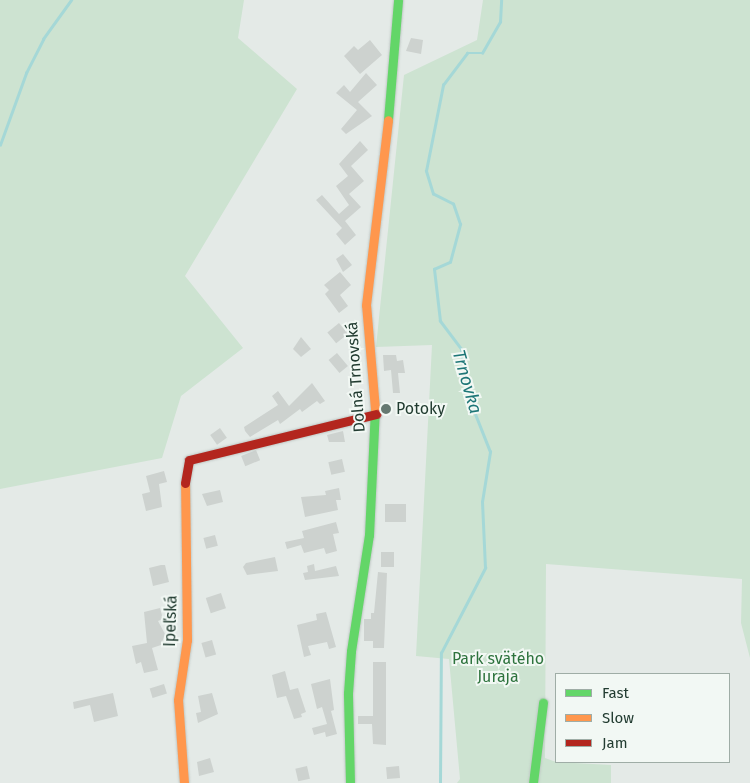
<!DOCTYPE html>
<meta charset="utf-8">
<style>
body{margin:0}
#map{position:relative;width:750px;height:783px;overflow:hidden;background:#e4eae7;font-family:"Fira Sans",sans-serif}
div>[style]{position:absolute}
.green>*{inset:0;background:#cde3d1}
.stream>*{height:2.5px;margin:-1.25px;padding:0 1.25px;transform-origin:1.25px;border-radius:1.25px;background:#a5d8d7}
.building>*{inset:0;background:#cdd2cf;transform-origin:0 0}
.roads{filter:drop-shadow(0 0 1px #bfc7c4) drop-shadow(0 0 1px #bfc7c4)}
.fast>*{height:9px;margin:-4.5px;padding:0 4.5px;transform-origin:4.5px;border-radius:4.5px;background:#63d668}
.slow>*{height:9px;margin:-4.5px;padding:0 4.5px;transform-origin:4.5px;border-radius:4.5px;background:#ff974d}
.jam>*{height:9px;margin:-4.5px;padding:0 4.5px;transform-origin:4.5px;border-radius:4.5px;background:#b3261e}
.dots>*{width:14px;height:14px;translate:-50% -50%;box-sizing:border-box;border:2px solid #f2f8f4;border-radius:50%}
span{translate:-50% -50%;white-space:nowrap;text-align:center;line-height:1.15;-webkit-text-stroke:4px #f2f8f4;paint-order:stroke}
.street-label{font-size:16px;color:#223c31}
.poi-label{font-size:16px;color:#223c31}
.left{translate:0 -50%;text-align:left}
.park-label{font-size:16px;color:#2d733d}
.water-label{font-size:18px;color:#1d7677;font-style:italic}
.legend{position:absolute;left:555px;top:673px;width:175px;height:90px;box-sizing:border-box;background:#f2f8f4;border:1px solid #9fada6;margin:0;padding:6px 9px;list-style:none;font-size:15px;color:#223c31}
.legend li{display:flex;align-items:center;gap:10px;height:25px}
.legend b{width:25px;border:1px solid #9fada6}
</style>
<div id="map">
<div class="green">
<div style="clip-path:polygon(0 0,244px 0,238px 38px,297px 89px,185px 276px,243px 348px,181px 396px,162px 458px,0 489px)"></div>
<div style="clip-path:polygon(483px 0,750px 0,750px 658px,741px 623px,742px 579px,546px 564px,545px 758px,556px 762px,611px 765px,611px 783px,457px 783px,460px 779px,449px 659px,416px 656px,432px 345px,376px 347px,404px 75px,477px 40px)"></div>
</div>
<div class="stream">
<div style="left:0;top:145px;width:77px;rotate:-70.1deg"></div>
<div style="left:26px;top:73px;width:38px;rotate:-63deg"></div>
<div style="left:43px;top:39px;width:48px;rotate:-54.3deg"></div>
<div style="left:440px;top:783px;width:130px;rotate:-89.6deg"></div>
<div style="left:441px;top:653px;width:96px;rotate:-62.6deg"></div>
<div style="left:485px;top:568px;width:66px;rotate:-92.6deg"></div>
<div style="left:482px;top:502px;width:51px;rotate:-80.9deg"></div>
<div style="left:490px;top:452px;width:68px;rotate:-111.6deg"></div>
<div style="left:465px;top:389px;width:40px;rotate:-95.7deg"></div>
<div style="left:461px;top:349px;width:35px;rotate:-127deg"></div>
<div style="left:440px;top:321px;width:52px;rotate:-96.6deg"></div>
<div style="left:434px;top:269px;width:17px;rotate:-24deg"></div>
<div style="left:450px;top:262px;width:39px;rotate:-75deg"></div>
<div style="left:460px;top:224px;width:21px;rotate:-109deg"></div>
<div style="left:453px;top:204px;width:22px;rotate:-153deg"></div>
<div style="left:433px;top:194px;width:24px;rotate:-107deg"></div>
<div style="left:426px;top:171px;width:88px;rotate:-78.8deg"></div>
<div style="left:443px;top:85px;width:40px;rotate:-53deg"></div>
<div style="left:467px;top:53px;width:15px"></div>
<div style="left:482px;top:53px;width:36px;rotate:-60deg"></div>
<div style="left:500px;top:22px;width:22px;rotate:-87deg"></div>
</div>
<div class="building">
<div style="clip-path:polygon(411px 38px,423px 40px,421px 54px,406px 51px)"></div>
<div style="clip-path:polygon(370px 40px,382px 55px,360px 74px,344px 56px,354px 46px,358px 50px)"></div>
<div style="clip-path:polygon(366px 73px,377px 85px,358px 102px,372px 116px,346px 134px,341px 129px,357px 110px,336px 93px,344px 85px,350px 92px)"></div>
<div style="clip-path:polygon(360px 141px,368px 150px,351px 166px,364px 181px,349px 194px,361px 207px,345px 221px,356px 235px,345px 245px,336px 234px,342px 228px,316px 200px,322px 195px,339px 214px,349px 205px,336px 186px,348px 176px,339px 164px)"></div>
<div style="clip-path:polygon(343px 254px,352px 265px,343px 272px,336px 259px)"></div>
<div style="clip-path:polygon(340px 272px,351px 285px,340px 295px,348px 306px,339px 313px,325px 294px,329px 290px,324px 285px)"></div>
<div style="left:339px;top:323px;width:14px;height:15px;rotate:51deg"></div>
<div style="clip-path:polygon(301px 337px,311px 349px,301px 357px,293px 349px)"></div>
<div style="left:337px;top:353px;width:17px;height:11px;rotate:50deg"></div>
<div style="clip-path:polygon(383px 355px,396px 355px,397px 361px,403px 360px,405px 373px,398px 373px,400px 393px,393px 393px,391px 370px,384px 371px)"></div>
<div style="clip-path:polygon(312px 383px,325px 401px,320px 404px,317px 401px,302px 412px,300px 409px,280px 424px,278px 420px,250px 437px,245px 431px,244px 427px,278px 405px,272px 396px,278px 391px,289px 406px)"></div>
<div style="left:220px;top:428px;width:12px;height:12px;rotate:55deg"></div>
<div style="clip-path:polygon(343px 431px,345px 442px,329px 442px,327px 435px)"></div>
<div style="left:256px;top:450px;width:11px;height:16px;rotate:68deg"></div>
<div style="left:342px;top:459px;width:13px;height:14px;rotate:77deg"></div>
<div style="clip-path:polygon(164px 471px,167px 482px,159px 484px,162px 507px,146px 511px,142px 494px,150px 492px,146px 476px)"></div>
<div style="clip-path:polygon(339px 488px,341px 500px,336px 500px,338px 510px,305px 517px,301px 497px,326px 495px,325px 491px)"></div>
<div style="clip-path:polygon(220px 490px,223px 502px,207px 506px,202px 494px)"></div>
<div style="left:385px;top:504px;width:21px;height:18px"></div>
<div style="clip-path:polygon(336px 522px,339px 533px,333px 534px,337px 551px,326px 554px,324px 548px,304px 553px,301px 545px,287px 549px,285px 542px,304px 538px,302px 531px)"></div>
<div style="left:215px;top:535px;width:11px;height:12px;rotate:75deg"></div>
<div style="left:381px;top:552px;width:13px;height:15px"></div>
<div style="clip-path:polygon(275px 557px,278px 571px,247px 575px,243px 567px,246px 563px)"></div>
<div style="clip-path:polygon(314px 564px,315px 571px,336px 566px,339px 576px,305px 580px,303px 573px,308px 572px,307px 566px)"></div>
<div style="clip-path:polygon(161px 565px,165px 565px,169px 582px,153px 586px,149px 568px)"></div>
<div style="clip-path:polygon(378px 572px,387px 573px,384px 648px,373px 648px,373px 641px,364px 641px,364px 619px,371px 619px,371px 613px,374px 613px)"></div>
<div style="left:221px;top:593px;width:16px;height:16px;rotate:72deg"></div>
<div style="clip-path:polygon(160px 608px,163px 619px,158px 621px,165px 634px,161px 645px,152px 648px,158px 670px,144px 673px,141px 662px,136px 664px,132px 646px,147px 643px,144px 612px)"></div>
<div style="clip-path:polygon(326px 612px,336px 647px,329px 649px,327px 642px,308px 646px,311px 655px,304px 657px,297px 625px,317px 620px,316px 614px)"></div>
<div style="left:212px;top:640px;width:15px;height:11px;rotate:74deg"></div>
<div style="clip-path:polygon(373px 662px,386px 662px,386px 745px,373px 744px,372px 724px,358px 724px,358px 716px,373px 716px)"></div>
<div style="clip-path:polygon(285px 671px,290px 690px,298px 688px,306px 712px,301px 714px,302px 717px,294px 719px,286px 696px,277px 698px,272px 675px)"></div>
<div style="clip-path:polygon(330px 679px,334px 710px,331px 711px,337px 734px,326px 737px,325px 732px,314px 735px,312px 728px,327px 724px,322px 707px,317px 709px,311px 684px)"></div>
<div style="left:164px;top:684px;width:10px;height:15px;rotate:73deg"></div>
<div style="clip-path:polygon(113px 693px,118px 716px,94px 722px,90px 705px,74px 709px,73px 702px)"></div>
<div style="clip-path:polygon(212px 693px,218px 714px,198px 723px,196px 713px,201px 712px,198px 696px)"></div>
<div style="clip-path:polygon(210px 758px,214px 772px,199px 776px,197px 762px)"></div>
<div style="left:307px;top:766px;width:13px;height:12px;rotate:77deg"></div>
<div style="left:399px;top:766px;width:12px;height:13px;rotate:85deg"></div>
</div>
<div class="roads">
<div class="fast">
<div style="left:388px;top:120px;width:120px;rotate:-85.2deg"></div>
<div style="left:350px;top:783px;width:90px;rotate:-91.3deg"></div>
<div style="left:348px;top:693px;width:42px;rotate:-85.9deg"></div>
<div style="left:351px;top:651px;width:117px;rotate:-81.2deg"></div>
<div style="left:369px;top:535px;width:126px;rotate:-87.3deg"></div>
<div style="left:533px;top:783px;width:81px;rotate:-82.9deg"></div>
</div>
<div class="slow">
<div style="left:375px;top:409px;width:104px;rotate:-94.9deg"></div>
<div style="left:366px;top:305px;width:186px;rotate:-83.2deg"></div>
<div style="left:184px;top:783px;width:83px;rotate:-94.1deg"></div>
<div style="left:178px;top:700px;width:61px;rotate:-81.5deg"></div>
<div style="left:187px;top:640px;width:157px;rotate:-90.7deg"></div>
</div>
<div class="jam">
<div style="left:185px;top:483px;width:23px;rotate:-80deg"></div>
<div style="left:189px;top:460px;width:193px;rotate:-13.8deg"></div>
</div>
</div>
<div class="dots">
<div style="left:386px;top:409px;background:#667971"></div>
</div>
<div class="street-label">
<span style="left:356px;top:377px;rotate:-94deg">Dolná Trnovská</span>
<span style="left:171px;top:621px;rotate:-88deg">Ipeľská</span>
</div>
<div class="poi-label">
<span class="left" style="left:396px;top:409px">Potoky</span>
</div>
<div class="park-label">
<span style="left:498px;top:668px">Park svätého<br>Juraja</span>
</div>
<div class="water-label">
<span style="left:467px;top:382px;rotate:74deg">Trnovka</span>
</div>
<ul class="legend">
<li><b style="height:6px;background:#63d668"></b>Fast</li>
<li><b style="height:6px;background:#ff974d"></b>Slow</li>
<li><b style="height:6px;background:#b3261e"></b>Jam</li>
</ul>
</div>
